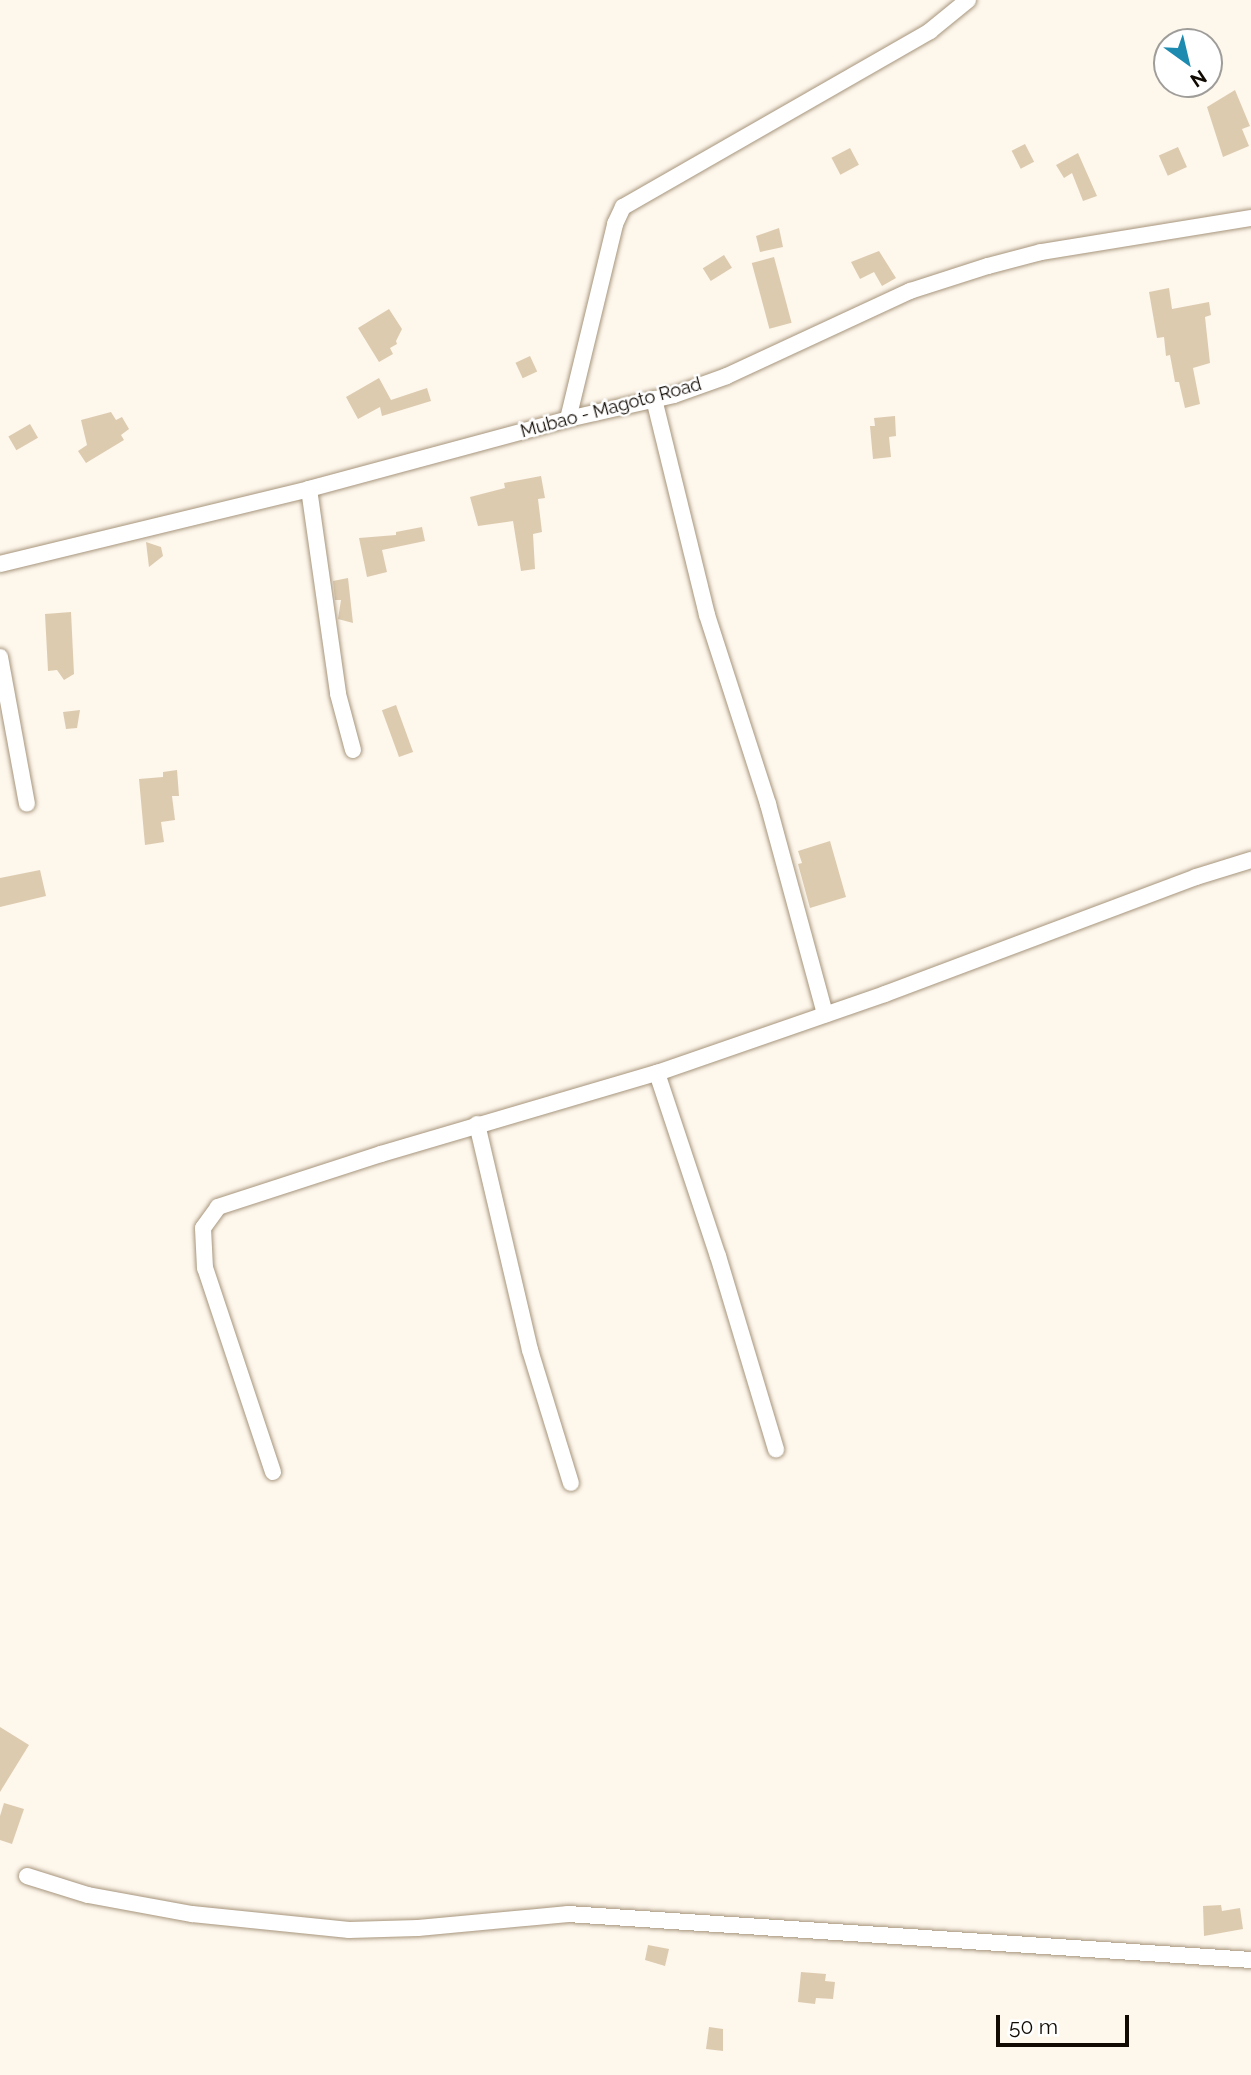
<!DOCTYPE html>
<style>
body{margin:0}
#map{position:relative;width:1251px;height:2075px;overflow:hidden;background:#fef7ec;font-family:Raleway,sans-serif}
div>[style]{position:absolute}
.building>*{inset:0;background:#ddcbb0;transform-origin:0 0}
.roads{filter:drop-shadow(0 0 2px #a6957c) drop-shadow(0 0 2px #a6957c)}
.street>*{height:16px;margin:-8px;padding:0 8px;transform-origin:8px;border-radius:8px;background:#fff}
span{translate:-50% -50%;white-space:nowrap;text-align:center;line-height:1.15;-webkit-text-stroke:5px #fff;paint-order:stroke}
.street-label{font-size:18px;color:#100a03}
.north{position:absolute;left:1153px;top:28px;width:70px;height:70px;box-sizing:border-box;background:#fff;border:2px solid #9f9d9a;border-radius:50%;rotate:146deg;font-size:19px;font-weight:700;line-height:28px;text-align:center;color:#100a03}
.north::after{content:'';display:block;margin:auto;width:24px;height:32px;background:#1d8ab0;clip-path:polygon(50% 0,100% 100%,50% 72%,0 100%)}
.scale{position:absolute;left:996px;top:2015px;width:133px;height:32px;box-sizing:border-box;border:4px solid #100a03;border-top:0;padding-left:9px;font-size:21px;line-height:24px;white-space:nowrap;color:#100a03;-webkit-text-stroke:5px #fff;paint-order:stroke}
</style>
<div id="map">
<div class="building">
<div style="clip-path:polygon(1235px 90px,1250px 126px,1242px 129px,1249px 146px,1223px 157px,1207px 107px)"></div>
<div style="left:1025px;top:144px;width:20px;height:15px;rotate:63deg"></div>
<div style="left:1178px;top:147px;width:22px;height:21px;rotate:66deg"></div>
<div style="left:850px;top:148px;width:19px;height:21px;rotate:62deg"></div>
<div style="clip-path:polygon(1078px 153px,1097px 196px,1083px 201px,1072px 173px,1064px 178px,1056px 165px)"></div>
<div style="clip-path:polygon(779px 228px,783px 247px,760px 252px,756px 236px)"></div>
<div style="clip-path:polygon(879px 251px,896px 278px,882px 286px,874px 272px,860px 279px,851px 262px)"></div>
<div style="left:724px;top:255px;width:15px;height:25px;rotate:58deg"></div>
<div style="left:774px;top:257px;width:68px;height:23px;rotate:75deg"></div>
<div style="clip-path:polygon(1169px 288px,1172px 309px,1209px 302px,1211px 315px,1205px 317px,1210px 363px,1193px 368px,1200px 404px,1185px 408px,1179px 382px,1175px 382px,1170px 355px,1166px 356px,1164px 337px,1157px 338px,1149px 292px)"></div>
<div style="clip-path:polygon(389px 309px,402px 329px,396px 341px,397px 344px,390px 348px,393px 354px,379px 362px,358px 328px)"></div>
<div style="left:530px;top:356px;width:17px;height:16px;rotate:65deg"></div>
<div style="clip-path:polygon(379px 378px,391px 400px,427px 388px,431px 401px,382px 416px,380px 407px,358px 419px,346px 397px)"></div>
<div style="clip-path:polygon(111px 412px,116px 420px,122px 417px,129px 429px,121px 435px,124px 440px,86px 463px,78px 451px,87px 445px,81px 420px)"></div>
<div style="clip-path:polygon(895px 416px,896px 436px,889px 437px,891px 457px,873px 459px,870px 426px,875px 426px,874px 418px)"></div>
<div style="left:30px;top:424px;width:16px;height:25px;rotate:60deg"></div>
<div style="clip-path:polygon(541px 476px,545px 498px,538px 499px,542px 532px,533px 534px,535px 569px,521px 571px,513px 521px,478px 526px,470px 497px,505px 488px,504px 483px)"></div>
<div style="clip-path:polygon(422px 527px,425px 541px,382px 550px,387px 572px,367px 577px,359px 538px,396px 535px,396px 532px)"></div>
<div style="clip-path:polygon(146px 542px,161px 547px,163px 556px,149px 567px)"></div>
<div style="clip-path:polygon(348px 578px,353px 623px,338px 619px,341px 600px,335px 600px,333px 581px)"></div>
<div style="clip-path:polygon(71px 612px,74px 674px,64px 680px,57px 670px,48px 671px,45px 614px)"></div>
<div style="left:396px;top:705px;width:50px;height:15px;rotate:70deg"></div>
<div style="clip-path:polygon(80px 710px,77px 728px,66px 729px,63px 712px)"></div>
<div style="clip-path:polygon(177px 770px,179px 796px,172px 796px,175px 820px,161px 822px,164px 842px,145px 845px,139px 779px,163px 777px,163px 772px)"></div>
<div style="clip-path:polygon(830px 841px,846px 897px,810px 908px,798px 864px,802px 863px,798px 851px)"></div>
<div style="clip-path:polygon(40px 870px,46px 896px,0 907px,0 878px)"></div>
<div style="clip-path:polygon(0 1727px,29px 1745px,0 1792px)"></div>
<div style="clip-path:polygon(4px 1803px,24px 1809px,12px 1844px,0 1840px,0 1816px)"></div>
<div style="clip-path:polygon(1221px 1905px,1222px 1911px,1240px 1908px,1243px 1929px,1204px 1936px,1203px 1906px)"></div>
<div style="clip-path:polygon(648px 1945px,669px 1949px,665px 1966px,645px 1960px)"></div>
<div style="clip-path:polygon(801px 1972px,826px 1974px,825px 1981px,835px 1982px,833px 1999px,816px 1998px,815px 2004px,798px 2002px)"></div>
<div style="clip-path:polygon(709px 2027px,723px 2029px,723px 2051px,706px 2049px)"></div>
</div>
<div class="roads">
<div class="street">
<div style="left:654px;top:399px;width:222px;rotate:76.2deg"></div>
<div style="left:707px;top:615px;width:199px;rotate:72.1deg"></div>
<div style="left:768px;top:804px;width:218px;rotate:74.8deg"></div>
<div style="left:568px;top:419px;width:201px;rotate:-76.4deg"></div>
<div style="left:615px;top:224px;width:19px;rotate:-65deg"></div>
<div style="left:623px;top:207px;width:354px;rotate:-29.8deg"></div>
<div style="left:930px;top:31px;width:49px;rotate:-39.2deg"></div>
<div style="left:309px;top:489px;width:207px;rotate:81.9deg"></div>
<div style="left:338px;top:694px;width:58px;rotate:75deg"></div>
<div style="left:0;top:564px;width:318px;rotate:-13.6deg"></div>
<div style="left:309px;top:489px;width:268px;rotate:-15.1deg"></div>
<div style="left:568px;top:419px;width:109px;rotate:-12.8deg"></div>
<div style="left:674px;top:395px;width:56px;rotate:-19.7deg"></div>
<div style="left:727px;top:376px;width:202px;rotate:-24.9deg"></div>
<div style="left:910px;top:291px;width:82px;rotate:-17.8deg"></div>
<div style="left:988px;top:266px;width:55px;rotate:-14.8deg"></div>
<div style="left:1041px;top:252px;width:213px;rotate:-9.2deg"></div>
<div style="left:0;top:657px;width:149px;rotate:79.6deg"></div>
<div style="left:657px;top:1073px;width:193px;rotate:71.6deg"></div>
<div style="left:718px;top:1256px;width:202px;rotate:73.3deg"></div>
<div style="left:477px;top:1124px;width:232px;rotate:76.8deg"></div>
<div style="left:530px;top:1350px;width:139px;rotate:72.9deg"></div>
<div style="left:273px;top:1472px;width:215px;rotate:-108.4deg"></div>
<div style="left:205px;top:1268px;width:40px;rotate:-92.9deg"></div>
<div style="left:203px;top:1228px;width:26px;rotate:-54deg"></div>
<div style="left:218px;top:1207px;width:171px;rotate:-18deg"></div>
<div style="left:381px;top:1154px;width:288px;rotate:-16.4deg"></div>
<div style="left:657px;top:1073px;width:241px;rotate:-19.1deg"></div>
<div style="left:885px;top:994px;width:332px;rotate:-20.6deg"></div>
<div style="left:1196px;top:877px;width:58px;rotate:-17.2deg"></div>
<div style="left:27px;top:1876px;width:64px;rotate:17.3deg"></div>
<div style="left:88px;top:1895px;width:106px;rotate:10.4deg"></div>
<div style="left:192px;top:1914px;width:158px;rotate:5.8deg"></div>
<div style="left:349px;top:1930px;width:69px;rotate:-1.7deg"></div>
<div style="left:418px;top:1928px;width:151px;rotate:-5.3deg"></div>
<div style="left:568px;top:1914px;width:685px;rotate:3.85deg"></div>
</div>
</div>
<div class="street-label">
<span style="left:611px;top:408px;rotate:-15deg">Mubao - Magoto Road</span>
</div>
<div class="north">N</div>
<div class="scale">50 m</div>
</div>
